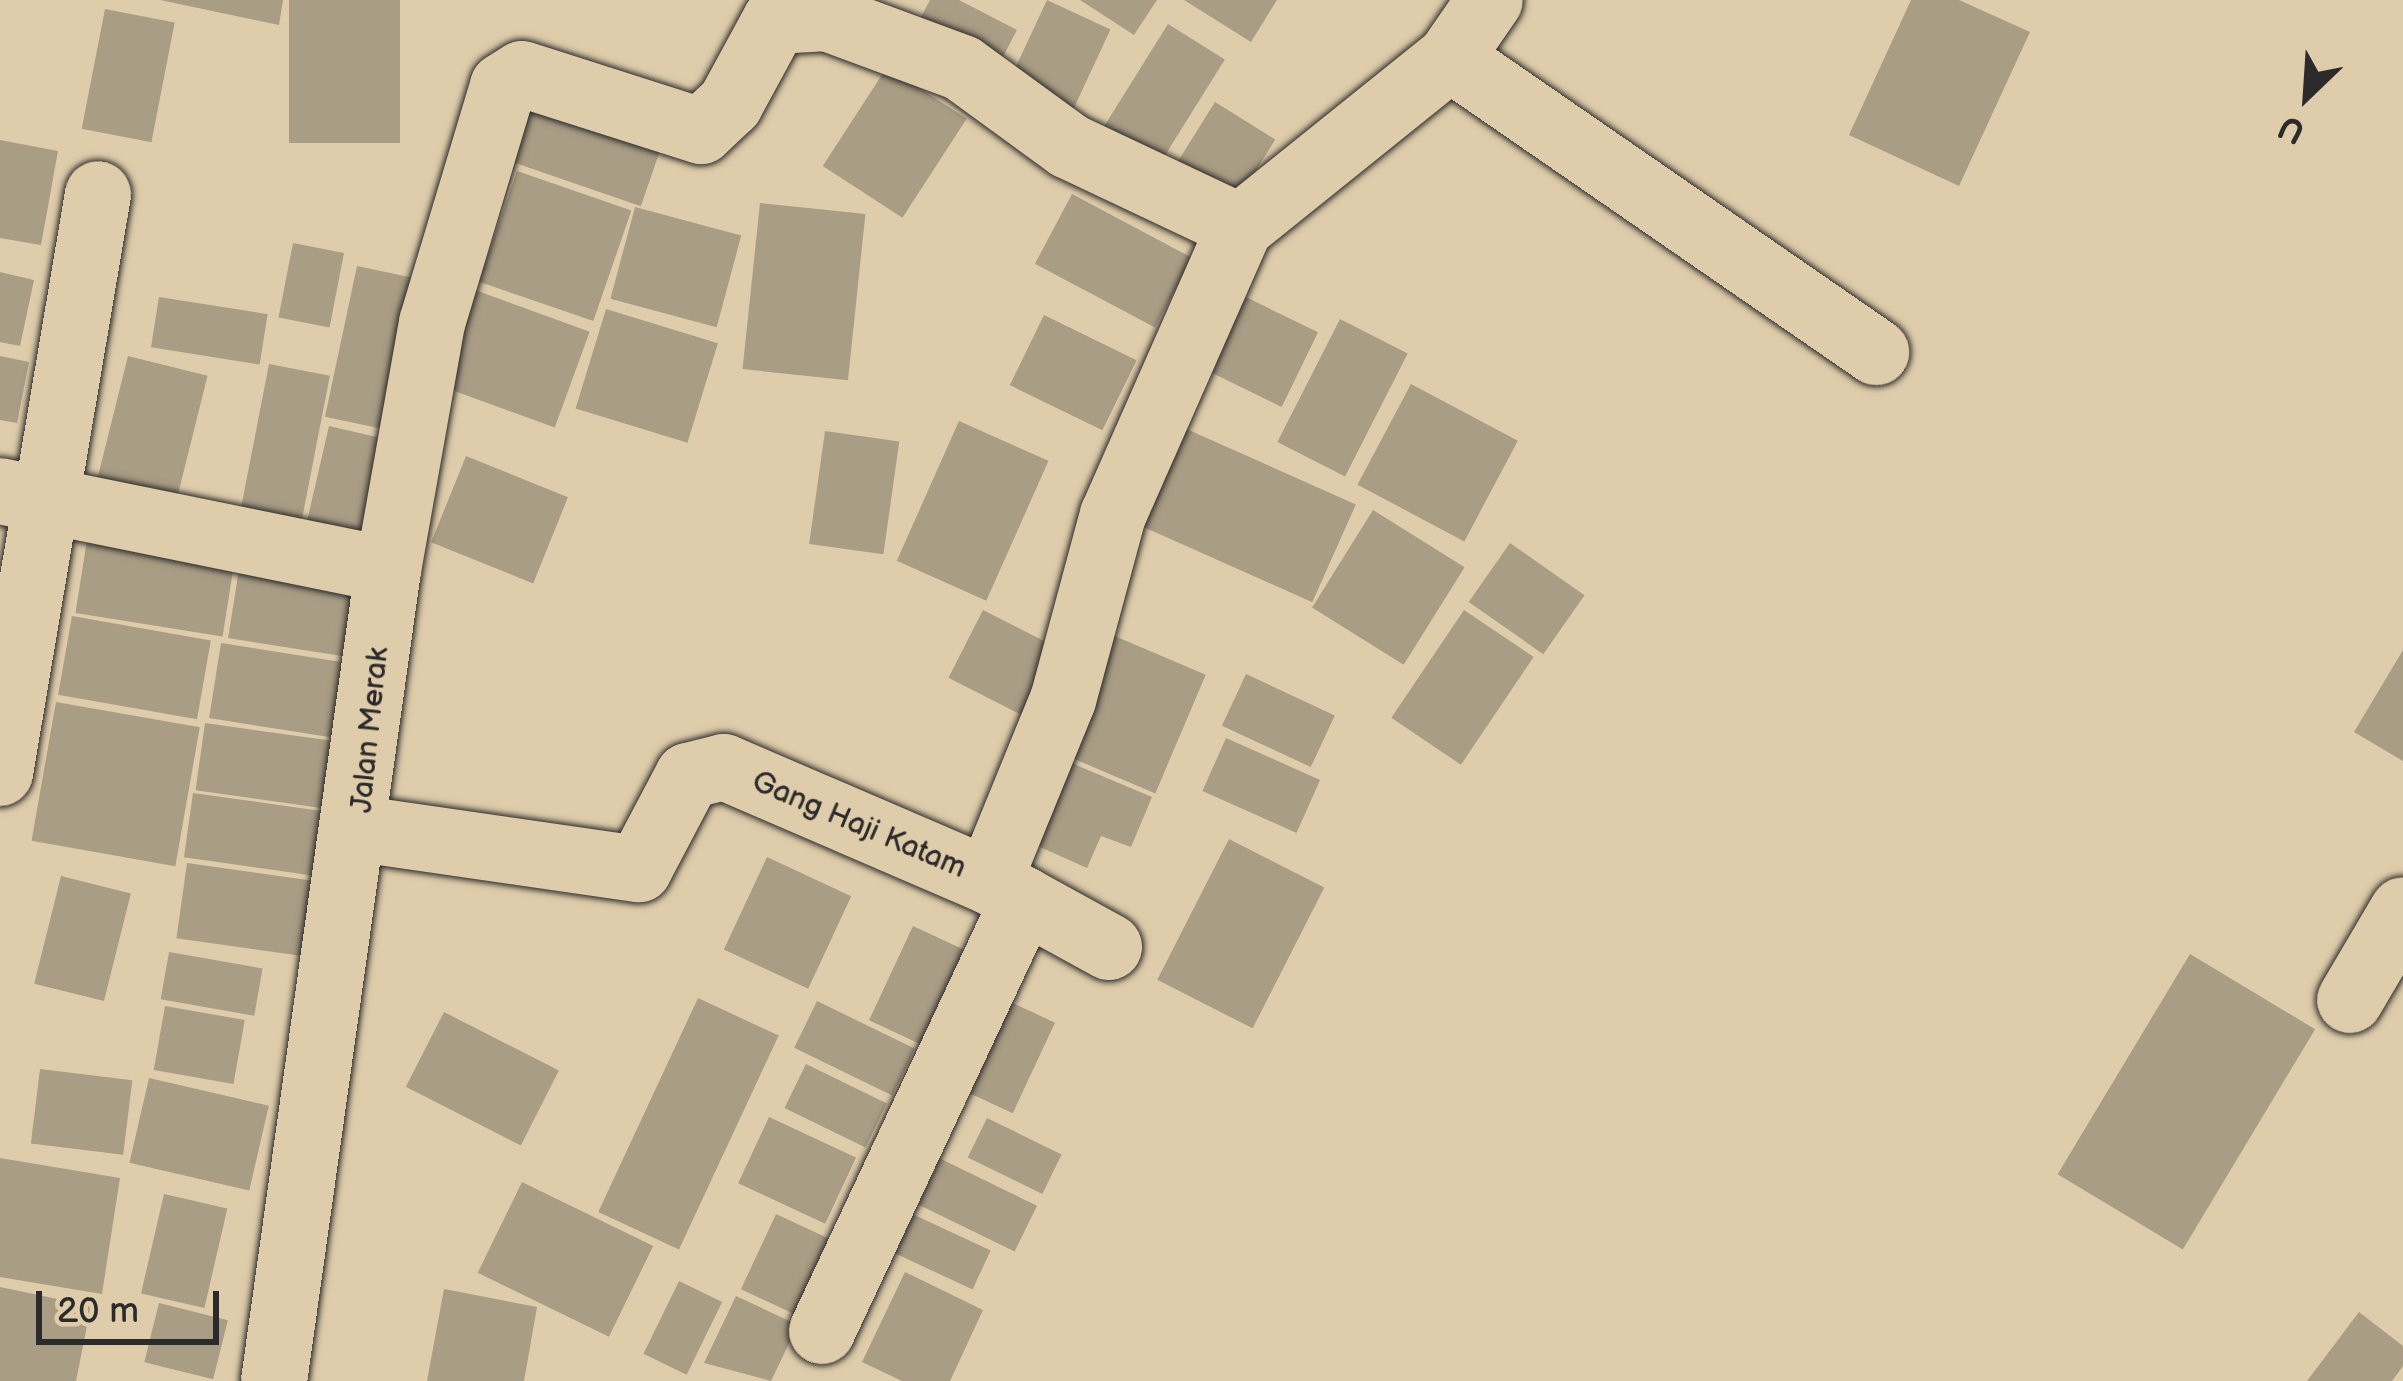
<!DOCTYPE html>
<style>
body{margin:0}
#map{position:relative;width:2403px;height:1381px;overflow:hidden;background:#dfccaa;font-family:"Balsamiq Sans",sans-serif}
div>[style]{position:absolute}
.building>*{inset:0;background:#aa9d85;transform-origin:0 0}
.roads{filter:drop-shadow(0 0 3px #2b2b2b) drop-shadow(0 0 3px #2b2b2b)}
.street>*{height:66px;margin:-33px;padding:0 33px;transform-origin:33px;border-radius:33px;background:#dfccaa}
span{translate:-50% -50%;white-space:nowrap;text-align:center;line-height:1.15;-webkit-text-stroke:9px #dfccaa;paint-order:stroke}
.street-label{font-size:30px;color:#2b2b2b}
.north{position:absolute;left:2247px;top:36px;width:120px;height:120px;-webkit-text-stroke:9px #dfccaa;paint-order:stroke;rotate:205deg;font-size:33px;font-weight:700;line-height:48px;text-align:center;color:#2b2b2b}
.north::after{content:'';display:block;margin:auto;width:42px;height:54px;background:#2b2b2b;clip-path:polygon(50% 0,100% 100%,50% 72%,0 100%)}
.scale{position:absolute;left:36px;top:1291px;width:183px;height:54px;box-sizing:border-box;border:6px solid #2b2b2b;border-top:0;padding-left:15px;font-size:36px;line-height:42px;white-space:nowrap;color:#2b2b2b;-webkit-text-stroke:9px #dfccaa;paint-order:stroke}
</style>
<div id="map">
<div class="building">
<div style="clip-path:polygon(160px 0,283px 0,279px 25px)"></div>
<div style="left:289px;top:0;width:111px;height:143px"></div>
<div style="clip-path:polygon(930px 0,959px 0,1017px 30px,996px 70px,915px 28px)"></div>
<div style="left:1047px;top:0;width:70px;height:95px;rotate:25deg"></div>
<div style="clip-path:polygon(1080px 0,1157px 0,1134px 35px)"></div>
<div style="clip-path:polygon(1184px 0,1277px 0,1251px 42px)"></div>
<div style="clip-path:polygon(1911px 0,1959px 0,2030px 32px,1959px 186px,1849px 135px)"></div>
<div style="left:105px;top:9px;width:71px;height:122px;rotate:11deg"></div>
<div style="left:1168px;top:24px;width:67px;height:134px;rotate:32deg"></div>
<div style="left:887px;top:67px;width:95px;height:118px;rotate:33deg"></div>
<div style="left:512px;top:92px;width:159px;height:66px;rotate:19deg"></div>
<div style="left:1215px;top:102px;width:71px;height:82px;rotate:32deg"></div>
<div style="clip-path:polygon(0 140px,58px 151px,41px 245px,0 238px)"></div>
<div style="left:517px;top:171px;width:121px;height:117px;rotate:19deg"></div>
<div style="left:1072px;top:194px;width:136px;height:79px;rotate:28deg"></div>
<div style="left:760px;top:203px;width:106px;height:167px;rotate:6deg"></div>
<div style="left:635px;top:207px;width:110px;height:95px;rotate:15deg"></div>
<div style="left:293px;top:243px;width:52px;height:76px;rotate:11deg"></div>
<div style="left:357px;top:266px;width:63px;height:154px;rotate:12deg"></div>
<div style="clip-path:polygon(0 272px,34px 280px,20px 346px,0 342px)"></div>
<div style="left:1221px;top:285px;width:108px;height:83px;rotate:26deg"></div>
<div style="left:475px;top:290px;width:122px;height:102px;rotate:20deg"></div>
<div style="left:159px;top:297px;width:110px;height:51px;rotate:9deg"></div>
<div style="left:606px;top:309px;width:117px;height:104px;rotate:17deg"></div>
<div style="left:1044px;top:315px;width:103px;height:78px;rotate:26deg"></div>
<div style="left:1340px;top:319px;width:76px;height:138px;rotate:27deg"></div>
<div style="clip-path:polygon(0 356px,29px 362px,17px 423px,0 420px)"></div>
<div style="left:128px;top:356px;width:82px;height:137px;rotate:14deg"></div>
<div style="left:269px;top:364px;width:62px;height:147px;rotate:11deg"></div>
<div style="left:1411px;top:384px;width:121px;height:114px;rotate:28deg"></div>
<div style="left:1164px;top:419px;width:210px;height:107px;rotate:24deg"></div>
<div style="left:959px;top:421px;width:98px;height:153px;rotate:24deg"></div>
<div style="left:329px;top:426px;width:73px;height:104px;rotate:13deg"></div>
<div style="left:825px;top:431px;width:75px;height:114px;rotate:8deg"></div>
<div style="left:466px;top:456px;width:110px;height:93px;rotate:22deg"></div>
<div style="left:1373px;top:510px;width:108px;height:115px;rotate:32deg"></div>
<div style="left:87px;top:540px;width:149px;height:74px;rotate:9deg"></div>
<div style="left:1510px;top:543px;width:91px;height:72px;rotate:35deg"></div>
<div style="left:240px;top:563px;width:125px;height:76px;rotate:9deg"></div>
<div style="left:983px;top:610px;width:92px;height:76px;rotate:27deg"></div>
<div style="left:1464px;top:610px;width:84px;height:130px;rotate:34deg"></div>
<div style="left:72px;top:616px;width:141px;height:80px;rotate:10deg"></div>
<div style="left:1110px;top:634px;width:104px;height:129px;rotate:23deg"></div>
<div style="left:221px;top:643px;width:128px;height:76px;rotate:9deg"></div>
<div style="clip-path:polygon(2403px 650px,2403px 761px,2354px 732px)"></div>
<div style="left:1246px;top:674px;width:98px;height:57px;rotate:25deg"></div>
<div style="left:56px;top:702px;width:146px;height:141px;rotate:10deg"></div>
<div style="left:205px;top:723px;width:141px;height:68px;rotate:8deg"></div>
<div style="left:1226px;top:738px;width:103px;height:58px;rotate:24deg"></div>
<div style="clip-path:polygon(1057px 757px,1152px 797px,1131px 847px,1101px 836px,1087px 868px,1022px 839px)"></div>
<div style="left:193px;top:793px;width:146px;height:65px;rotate:8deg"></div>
<div style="left:1229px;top:839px;width:107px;height:158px;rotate:27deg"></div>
<div style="left:767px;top:857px;width:93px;height:102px;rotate:25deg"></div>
<div style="left:187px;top:863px;width:129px;height:76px;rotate:8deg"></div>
<div style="left:61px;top:876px;width:72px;height:111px;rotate:14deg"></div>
<div style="left:913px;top:926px;width:83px;height:104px;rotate:25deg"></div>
<div style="left:169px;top:952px;width:95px;height:48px;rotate:10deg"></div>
<div style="left:2190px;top:954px;width:146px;height:257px;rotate:31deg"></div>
<div style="left:987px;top:991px;width:75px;height:100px;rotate:25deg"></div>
<div style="left:698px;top:998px;width:89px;height:236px;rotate:25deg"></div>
<div style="left:817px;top:1001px;width:109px;height:52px;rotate:26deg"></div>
<div style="left:165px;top:1006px;width:81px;height:65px;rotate:10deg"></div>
<div style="left:444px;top:1012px;width:129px;height:84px;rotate:27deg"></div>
<div style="left:806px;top:1064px;width:90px;height:49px;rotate:26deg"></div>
<div style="left:40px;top:1069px;width:93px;height:75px;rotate:7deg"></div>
<div style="left:149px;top:1078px;width:123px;height:87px;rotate:13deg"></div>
<div style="left:769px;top:1117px;width:96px;height:73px;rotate:25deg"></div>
<div style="left:987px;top:1118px;width:83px;height:44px;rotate:26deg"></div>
<div style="clip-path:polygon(0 1158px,120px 1178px,102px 1294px,0 1277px)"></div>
<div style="left:939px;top:1158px;width:109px;height:51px;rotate:26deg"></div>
<div style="left:522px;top:1182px;width:146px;height:101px;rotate:26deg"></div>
<div style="left:164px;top:1194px;width:65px;height:102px;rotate:13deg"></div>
<div style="left:891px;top:1204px;width:110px;height:43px;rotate:25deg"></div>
<div style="left:776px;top:1214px;width:74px;height:83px;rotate:25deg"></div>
<div style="clip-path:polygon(905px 1272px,983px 1310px,950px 1381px,902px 1381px,862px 1362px)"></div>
<div style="left:679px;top:1281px;width:48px;height:81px;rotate:26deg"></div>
<div style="clip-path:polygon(0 1287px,91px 1306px,76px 1381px,0 1381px)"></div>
<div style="clip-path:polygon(444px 1289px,537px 1307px,524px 1381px,427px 1381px)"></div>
<div style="clip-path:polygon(736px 1296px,798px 1325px,771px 1381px,704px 1363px)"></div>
<div style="left:159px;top:1303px;width:71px;height:61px;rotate:14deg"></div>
<div style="clip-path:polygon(2359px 1312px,2403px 1346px,2403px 1366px,2392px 1381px,2307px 1381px)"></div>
</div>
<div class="roads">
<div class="street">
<div style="left:1450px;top:58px;width:518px;rotate:34.61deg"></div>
<div style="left:0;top:491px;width:396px;rotate:11.5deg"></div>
<div style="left:0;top:773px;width:587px;rotate:-80.39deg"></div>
<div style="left:360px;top:829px;width:282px;rotate:8.2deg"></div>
<div style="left:639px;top:869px;width:105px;rotate:-62.2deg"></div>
<div style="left:688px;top:776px;width:37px;rotate:-14deg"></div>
<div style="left:724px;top:767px;width:288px;rotate:23.3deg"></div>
<div style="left:989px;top:881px;width:137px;rotate:28.8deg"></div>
<div style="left:989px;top:881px;width:196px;rotate:-67.8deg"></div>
<div style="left:1063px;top:700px;width:192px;rotate:-74.9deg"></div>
<div style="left:1113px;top:515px;width:315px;rotate:-66.2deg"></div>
<div style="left:2350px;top:1000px;width:104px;rotate:-59.5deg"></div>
<div style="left:822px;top:1331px;width:476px;rotate:-64.9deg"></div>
<div style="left:274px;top:1381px;width:819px;rotate:-82deg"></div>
<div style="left:388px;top:570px;width:251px;rotate:-79.9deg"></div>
<div style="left:432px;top:323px;width:247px;rotate:-73.3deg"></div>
<div style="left:503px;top:86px;width:22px;rotate:-32deg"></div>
<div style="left:522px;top:74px;width:188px;rotate:17.7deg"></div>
<div style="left:701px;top:131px;width:40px;rotate:-43deg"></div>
<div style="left:730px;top:104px;width:94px;rotate:-61.5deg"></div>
<div style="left:775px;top:21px;width:52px;rotate:-3.3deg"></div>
<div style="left:827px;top:18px;width:144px;rotate:20.3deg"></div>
<div style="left:962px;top:68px;width:132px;rotate:36.1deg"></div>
<div style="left:1069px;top:146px;width:189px;rotate:25.3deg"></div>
<div style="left:1240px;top:227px;width:270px;rotate:-38.8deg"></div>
<div style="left:1450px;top:58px;width:70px;rotate:-55.4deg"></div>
</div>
</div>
<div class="street-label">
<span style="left:370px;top:730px;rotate:-84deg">Jalan Merak</span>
<span style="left:859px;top:825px;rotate:23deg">Gang Haji Katam</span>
</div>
<div class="north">U</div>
<div class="scale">20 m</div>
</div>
